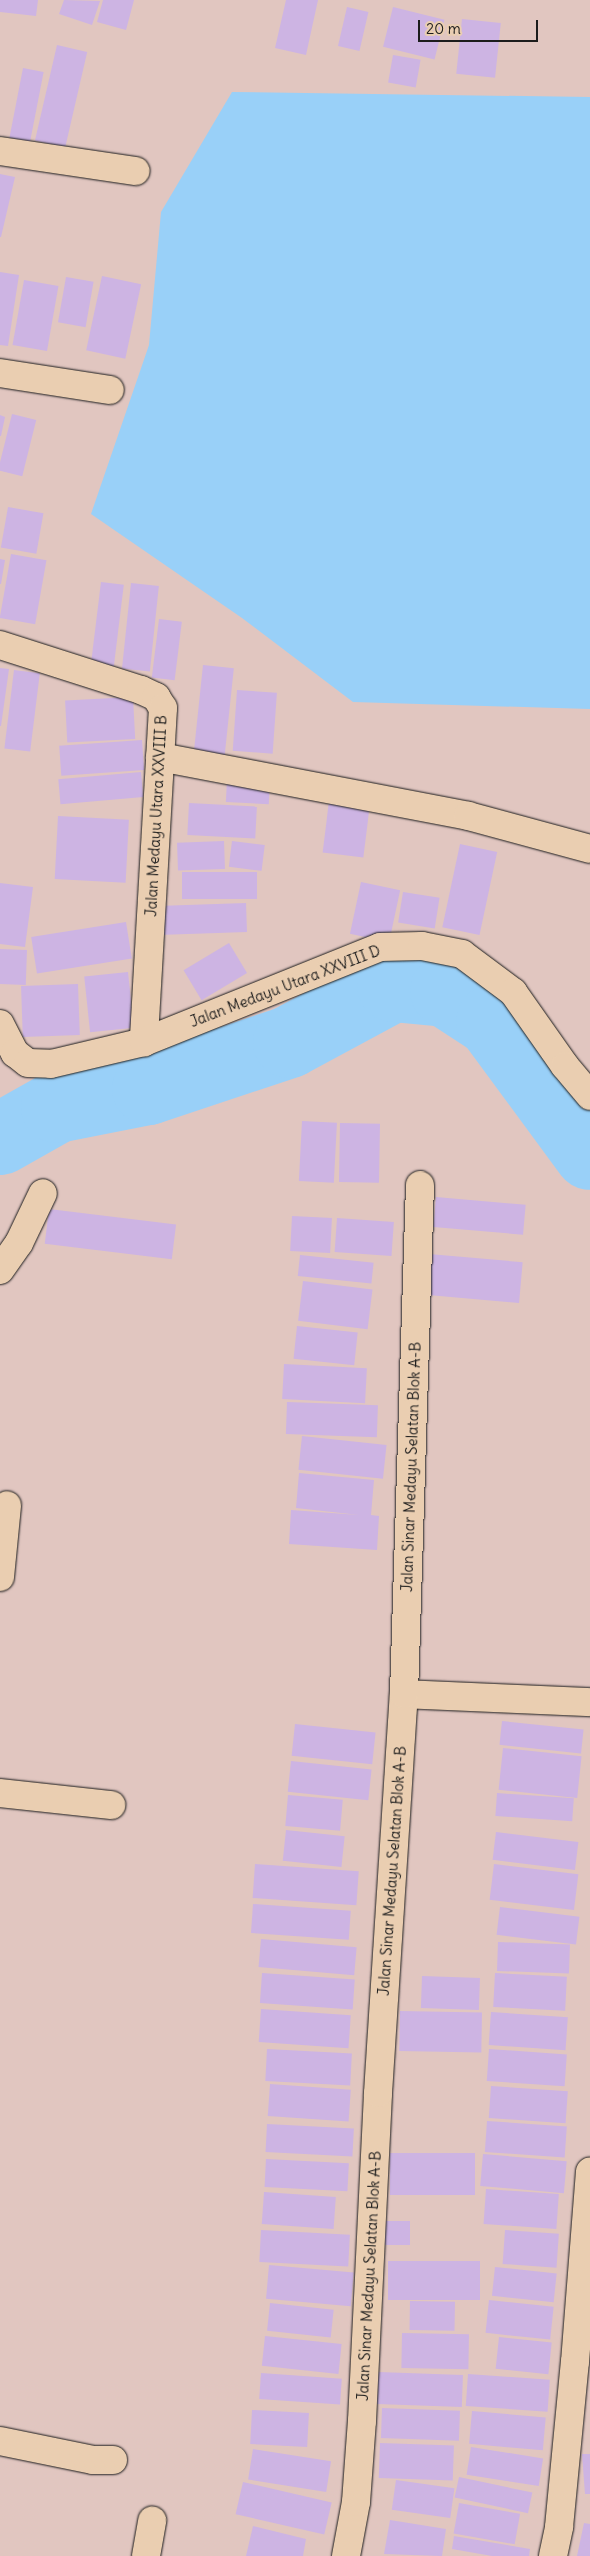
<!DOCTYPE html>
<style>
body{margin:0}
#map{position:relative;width:590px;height:2556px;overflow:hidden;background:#e1c6c0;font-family:Delius,sans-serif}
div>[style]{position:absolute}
.water>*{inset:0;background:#99d0f8}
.river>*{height:72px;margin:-36px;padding:0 36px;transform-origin:36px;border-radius:36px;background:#99d0f8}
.building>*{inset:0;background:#cdb4e3;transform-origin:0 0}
.roads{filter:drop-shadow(0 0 1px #1c1c1c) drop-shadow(0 0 1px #1c1c1c)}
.minor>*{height:28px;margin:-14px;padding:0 14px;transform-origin:14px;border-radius:14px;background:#eaceb1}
span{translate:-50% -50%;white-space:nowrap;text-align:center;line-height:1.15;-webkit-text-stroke:5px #eaceb1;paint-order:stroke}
.street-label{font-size:15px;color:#1c1c1c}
.scale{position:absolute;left:418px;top:20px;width:120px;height:22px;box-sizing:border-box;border:2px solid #1c1c1c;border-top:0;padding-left:6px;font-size:15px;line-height:18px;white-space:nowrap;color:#1c1c1c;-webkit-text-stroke:4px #eaceb1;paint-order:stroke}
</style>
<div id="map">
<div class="water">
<div style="clip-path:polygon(232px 92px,590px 97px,590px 709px,353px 702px,242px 618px,91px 514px,149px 345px,161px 212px)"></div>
</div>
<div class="river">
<div style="left:0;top:1139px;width:65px;rotate:-29.3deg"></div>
<div style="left:57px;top:1107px;width:93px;rotate:-11.2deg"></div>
<div style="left:148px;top:1089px;width:149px;rotate:-18.4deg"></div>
<div style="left:289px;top:1042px;width:118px;rotate:-28.3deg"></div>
<div style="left:393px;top:986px;width:53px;rotate:5.4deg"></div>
<div style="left:446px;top:991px;width:55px;rotate:33.1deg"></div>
<div style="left:492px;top:1021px;width:165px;rotate:53.6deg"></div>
</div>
<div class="building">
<div style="clip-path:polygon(0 0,38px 0,36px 16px,0 12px)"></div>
<div style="clip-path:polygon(64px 0,100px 1px,92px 25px,59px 14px)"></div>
<div style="clip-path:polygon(103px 0,134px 0,126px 30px,97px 22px)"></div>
<div style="clip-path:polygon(286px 0,318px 0,306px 55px,275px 48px)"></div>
<div style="left:347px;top:7px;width:22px;height:40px;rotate:13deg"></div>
<div style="left:393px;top:7px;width:53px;height:41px;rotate:14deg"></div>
<div style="left:462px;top:19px;width:39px;height:55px;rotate:6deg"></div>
<div style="left:57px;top:45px;width:31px;height:98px;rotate:13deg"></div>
<div style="left:393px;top:55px;width:28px;height:28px;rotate:10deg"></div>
<div style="left:23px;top:68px;width:21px;height:71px;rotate:11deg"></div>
<div style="clip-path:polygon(0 174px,15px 177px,1px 237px,0 237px)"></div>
<div style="clip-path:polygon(0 272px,19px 275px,8px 346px,0 345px)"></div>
<div style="left:102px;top:276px;width:40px;height:76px;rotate:12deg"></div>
<div style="left:66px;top:277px;width:28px;height:46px;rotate:10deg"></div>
<div style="left:24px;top:280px;width:35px;height:66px;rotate:10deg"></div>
<div style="left:12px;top:414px;width:25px;height:58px;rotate:14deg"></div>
<div style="clip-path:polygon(0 415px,5px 417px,1px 436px,0 436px)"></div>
<div style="left:8px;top:507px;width:36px;height:41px;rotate:10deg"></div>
<div style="left:11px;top:554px;width:36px;height:65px;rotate:10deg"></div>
<div style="clip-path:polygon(0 559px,5px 560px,1px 584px,0 584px)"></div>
<div style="left:101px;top:582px;width:23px;height:82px;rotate:7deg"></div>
<div style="left:131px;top:583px;width:28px;height:86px;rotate:6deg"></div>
<div style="left:159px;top:619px;width:23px;height:59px;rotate:7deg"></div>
<div style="left:203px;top:665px;width:31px;height:88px;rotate:6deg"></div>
<div style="clip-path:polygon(0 668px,9px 669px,1px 726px,0 726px)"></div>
<div style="left:14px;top:670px;width:26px;height:79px;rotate:7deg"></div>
<div style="left:237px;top:690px;width:40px;height:61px;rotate:4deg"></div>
<div style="left:133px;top:697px;width:42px;height:68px;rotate:87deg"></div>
<div style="left:142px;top:740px;width:30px;height:83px;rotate:86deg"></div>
<div style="left:141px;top:772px;width:25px;height:83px;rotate:85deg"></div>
<div style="left:227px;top:780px;width:43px;height:22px;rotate:3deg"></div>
<div style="left:329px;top:801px;width:41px;height:52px;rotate:7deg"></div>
<div style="left:189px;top:803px;width:68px;height:32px;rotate:3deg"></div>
<div style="left:58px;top:816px;width:71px;height:63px;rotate:3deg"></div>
<div style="left:224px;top:841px;width:28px;height:47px;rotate:88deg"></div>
<div style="left:232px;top:841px;width:33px;height:26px;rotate:7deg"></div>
<div style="left:460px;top:844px;width:38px;height:85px;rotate:12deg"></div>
<div style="left:182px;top:872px;width:75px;height:27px"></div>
<div style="left:361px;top:882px;width:40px;height:53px;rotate:12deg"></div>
<div style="clip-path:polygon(0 883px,33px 887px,25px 947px,0 944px)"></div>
<div style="left:403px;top:892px;width:37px;height:31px;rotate:9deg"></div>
<div style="left:246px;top:903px;width:29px;height:89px;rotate:88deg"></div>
<div style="left:126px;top:922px;width:37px;height:96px;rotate:81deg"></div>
<div style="left:229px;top:943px;width:35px;height:53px;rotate:59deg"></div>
<div style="left:0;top:949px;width:27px;height:35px;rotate:2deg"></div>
<div style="left:128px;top:972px;width:56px;height:44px;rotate:84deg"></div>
<div style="left:78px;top:984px;width:51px;height:57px;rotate:88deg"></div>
<div style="left:302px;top:1121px;width:35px;height:60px;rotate:3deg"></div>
<div style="left:340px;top:1123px;width:40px;height:59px;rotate:1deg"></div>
<div style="left:436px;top:1197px;width:90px;height:30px;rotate:5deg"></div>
<div style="left:49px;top:1209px;width:128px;height:35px;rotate:7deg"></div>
<div style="left:292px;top:1216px;width:40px;height:35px;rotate:3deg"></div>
<div style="left:337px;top:1218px;width:57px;height:34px;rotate:4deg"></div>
<div style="left:429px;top:1254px;width:94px;height:41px;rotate:5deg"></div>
<div style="left:300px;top:1255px;width:74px;height:21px;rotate:6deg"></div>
<div style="left:303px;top:1281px;width:70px;height:40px;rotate:7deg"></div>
<div style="left:297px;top:1326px;width:61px;height:33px;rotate:6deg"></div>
<div style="left:284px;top:1364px;width:83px;height:35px;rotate:3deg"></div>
<div style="left:287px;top:1402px;width:91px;height:32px;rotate:2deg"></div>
<div style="left:302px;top:1436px;width:85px;height:34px;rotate:6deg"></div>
<div style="clip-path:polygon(299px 1473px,374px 1480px,371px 1515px,379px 1516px,377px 1550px,289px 1544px,291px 1510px,359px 1515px,296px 1508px)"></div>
<div style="left:502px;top:1721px;width:82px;height:24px;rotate:6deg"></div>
<div style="left:295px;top:1724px;width:81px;height:32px;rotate:6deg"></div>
<div style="left:503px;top:1748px;width:79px;height:42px;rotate:6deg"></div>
<div style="left:291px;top:1761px;width:81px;height:31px;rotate:6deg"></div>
<div style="left:497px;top:1793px;width:77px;height:23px;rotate:4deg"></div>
<div style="left:288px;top:1795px;width:55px;height:31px;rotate:5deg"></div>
<div style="left:286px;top:1830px;width:59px;height:31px;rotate:6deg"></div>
<div style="left:496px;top:1832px;width:83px;height:28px;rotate:7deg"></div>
<div style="left:255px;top:1864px;width:104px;height:34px;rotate:4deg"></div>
<div style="left:494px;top:1864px;width:85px;height:36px;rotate:7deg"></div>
<div style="left:253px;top:1904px;width:98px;height:29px;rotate:4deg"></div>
<div style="left:500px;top:1907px;width:80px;height:28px;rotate:7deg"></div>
<div style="left:261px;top:1939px;width:96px;height:28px;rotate:5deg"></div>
<div style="left:498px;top:1942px;width:72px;height:29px;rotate:2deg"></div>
<div style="left:262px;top:1973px;width:93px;height:30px;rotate:4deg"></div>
<div style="left:495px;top:1973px;width:72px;height:34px;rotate:3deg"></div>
<div style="left:422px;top:1976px;width:58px;height:32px;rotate:2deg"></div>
<div style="left:261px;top:2009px;width:90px;height:33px;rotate:4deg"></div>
<div style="left:400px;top:2011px;width:82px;height:40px;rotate:1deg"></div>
<div style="left:491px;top:2012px;width:77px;height:33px;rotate:4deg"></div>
<div style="left:267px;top:2049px;width:85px;height:32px;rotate:3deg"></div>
<div style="left:489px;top:2049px;width:78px;height:32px;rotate:4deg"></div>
<div style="left:270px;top:2084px;width:81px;height:32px;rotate:4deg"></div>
<div style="left:491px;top:2086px;width:77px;height:32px;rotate:4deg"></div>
<div style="left:487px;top:2121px;width:80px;height:31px;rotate:4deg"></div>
<div style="left:267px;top:2124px;width:87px;height:28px;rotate:3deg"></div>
<div style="left:390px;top:2153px;width:85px;height:42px"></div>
<div style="left:483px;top:2154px;width:84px;height:32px;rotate:5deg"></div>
<div style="left:266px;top:2159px;width:83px;height:28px;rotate:3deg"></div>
<div style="left:486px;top:2189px;width:73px;height:35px;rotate:4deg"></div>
<div style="left:264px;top:2192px;width:72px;height:32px;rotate:4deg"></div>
<div style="left:380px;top:2221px;width:30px;height:24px"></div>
<div style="left:261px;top:2230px;width:89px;height:32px;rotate:3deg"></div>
<div style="left:505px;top:2230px;width:54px;height:34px;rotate:4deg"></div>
<div style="left:388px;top:2261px;width:92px;height:39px"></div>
<div style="left:269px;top:2265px;width:85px;height:34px;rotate:5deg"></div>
<div style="left:495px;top:2267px;width:62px;height:29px;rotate:6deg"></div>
<div style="left:489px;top:2300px;width:65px;height:33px;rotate:6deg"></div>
<div style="left:410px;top:2301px;width:45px;height:29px;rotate:1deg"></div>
<div style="left:270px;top:2303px;width:64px;height:28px;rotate:6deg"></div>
<div style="left:402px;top:2333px;width:67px;height:35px;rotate:1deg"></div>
<div style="left:265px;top:2336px;width:77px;height:30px;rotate:6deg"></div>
<div style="left:499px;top:2337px;width:53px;height:32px;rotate:6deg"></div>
<div style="left:378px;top:2372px;width:85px;height:32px;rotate:2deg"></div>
<div style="left:261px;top:2373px;width:81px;height:26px;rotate:4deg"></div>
<div style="left:468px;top:2374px;width:82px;height:32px;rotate:4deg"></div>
<div style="left:382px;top:2408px;width:78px;height:30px;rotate:2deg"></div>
<div style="left:252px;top:2410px;width:57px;height:34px;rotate:3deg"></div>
<div style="left:472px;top:2411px;width:74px;height:33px;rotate:5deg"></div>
<div style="left:380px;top:2443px;width:74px;height:35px;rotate:2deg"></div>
<div style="left:471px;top:2447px;width:73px;height:28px;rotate:9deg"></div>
<div style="left:253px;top:2449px;width:79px;height:31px;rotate:9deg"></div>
<div style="clip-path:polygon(582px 2454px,590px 2454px,590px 2494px,585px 2494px)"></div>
<div style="left:459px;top:2477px;width:75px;height:21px;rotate:12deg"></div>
<div style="left:396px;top:2480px;width:59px;height:30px;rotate:8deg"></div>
<div style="left:243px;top:2482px;width:91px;height:33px;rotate:13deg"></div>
<div style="left:459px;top:2503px;width:62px;height:31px;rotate:10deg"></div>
<div style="clip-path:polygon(390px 2520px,446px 2529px,442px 2556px,384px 2554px)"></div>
<div style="clip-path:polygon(584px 2523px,590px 2524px,590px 2556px,577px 2556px)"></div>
<div style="clip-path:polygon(253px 2526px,306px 2539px,303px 2556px,246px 2556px)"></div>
<div style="clip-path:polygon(454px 2536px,530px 2549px,529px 2556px,492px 2556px,452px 2549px)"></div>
</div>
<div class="roads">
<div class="minor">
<div style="left:0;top:151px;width:137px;rotate:8.4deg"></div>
<div style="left:0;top:373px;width:111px;rotate:8.8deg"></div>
<div style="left:0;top:645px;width:148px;rotate:17.7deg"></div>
<div style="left:141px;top:690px;width:17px;rotate:25deg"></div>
<div style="left:156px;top:697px;width:13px;rotate:58deg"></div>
<div style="left:163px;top:708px;width:335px;rotate:93.3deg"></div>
<div style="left:160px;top:757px;width:314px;rotate:10.8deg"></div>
<div style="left:468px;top:816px;width:126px;rotate:15.1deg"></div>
<div style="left:0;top:1024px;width:33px;rotate:63deg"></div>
<div style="left:15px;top:1053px;width:16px;rotate:38deg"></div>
<div style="left:28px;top:1063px;width:23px;rotate:2deg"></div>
<div style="left:51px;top:1064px;width:96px;rotate:-13.3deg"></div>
<div style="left:144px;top:1042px;width:254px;rotate:-21.9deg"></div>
<div style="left:380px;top:947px;width:42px;rotate:-1.4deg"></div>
<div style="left:422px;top:946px;width:41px;rotate:11.3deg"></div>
<div style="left:462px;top:954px;width:64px;rotate:36.7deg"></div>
<div style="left:513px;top:992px;width:90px;rotate:54.9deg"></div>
<div style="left:565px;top:1066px;width:39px;rotate:50deg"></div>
<div style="left:0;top:1270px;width:33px;rotate:-55deg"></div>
<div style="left:19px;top:1243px;width:55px;rotate:-64.4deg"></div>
<div style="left:0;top:1577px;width:72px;rotate:-84.4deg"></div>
<div style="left:404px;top:1694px;width:186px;rotate:2.5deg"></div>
<div style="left:0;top:1793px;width:112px;rotate:6.2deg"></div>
<div style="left:0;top:2441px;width:95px;rotate:11.5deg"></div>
<div style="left:93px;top:2460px;width:20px"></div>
<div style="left:146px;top:2556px;width:36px;rotate:-80deg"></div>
<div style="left:346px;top:2556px;width:55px;rotate:-79.5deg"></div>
<div style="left:356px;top:2502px;width:81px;rotate:-85.8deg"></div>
<div style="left:362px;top:2421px;width:328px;rotate:-87.2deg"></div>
<div style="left:378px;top:2093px;width:400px;rotate:-86.3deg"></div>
<div style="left:404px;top:1694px;width:509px;rotate:-88.2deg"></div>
<div style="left:553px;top:2556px;width:30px;rotate:-78deg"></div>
<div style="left:559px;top:2527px;width:166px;rotate:-84.5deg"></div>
<div style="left:575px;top:2362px;width:191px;rotate:-85.5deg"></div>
</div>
</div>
<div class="street-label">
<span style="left:156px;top:816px;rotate:-87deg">Jalan Medayu Utara XXVIII B</span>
<span style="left:285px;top:986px;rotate:-21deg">Jalan Medayu Utara XXVIII D</span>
<span style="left:411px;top:1467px;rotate:-88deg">Jalan Sinar Medayu Selatan Blok A-B</span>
<span style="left:392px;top:1871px;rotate:-86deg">Jalan Sinar Medayu Selatan Blok A-B</span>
<span style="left:369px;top:2276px;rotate:-87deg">Jalan Sinar Medayu Selatan Blok A-B</span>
</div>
<div class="scale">20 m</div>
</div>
